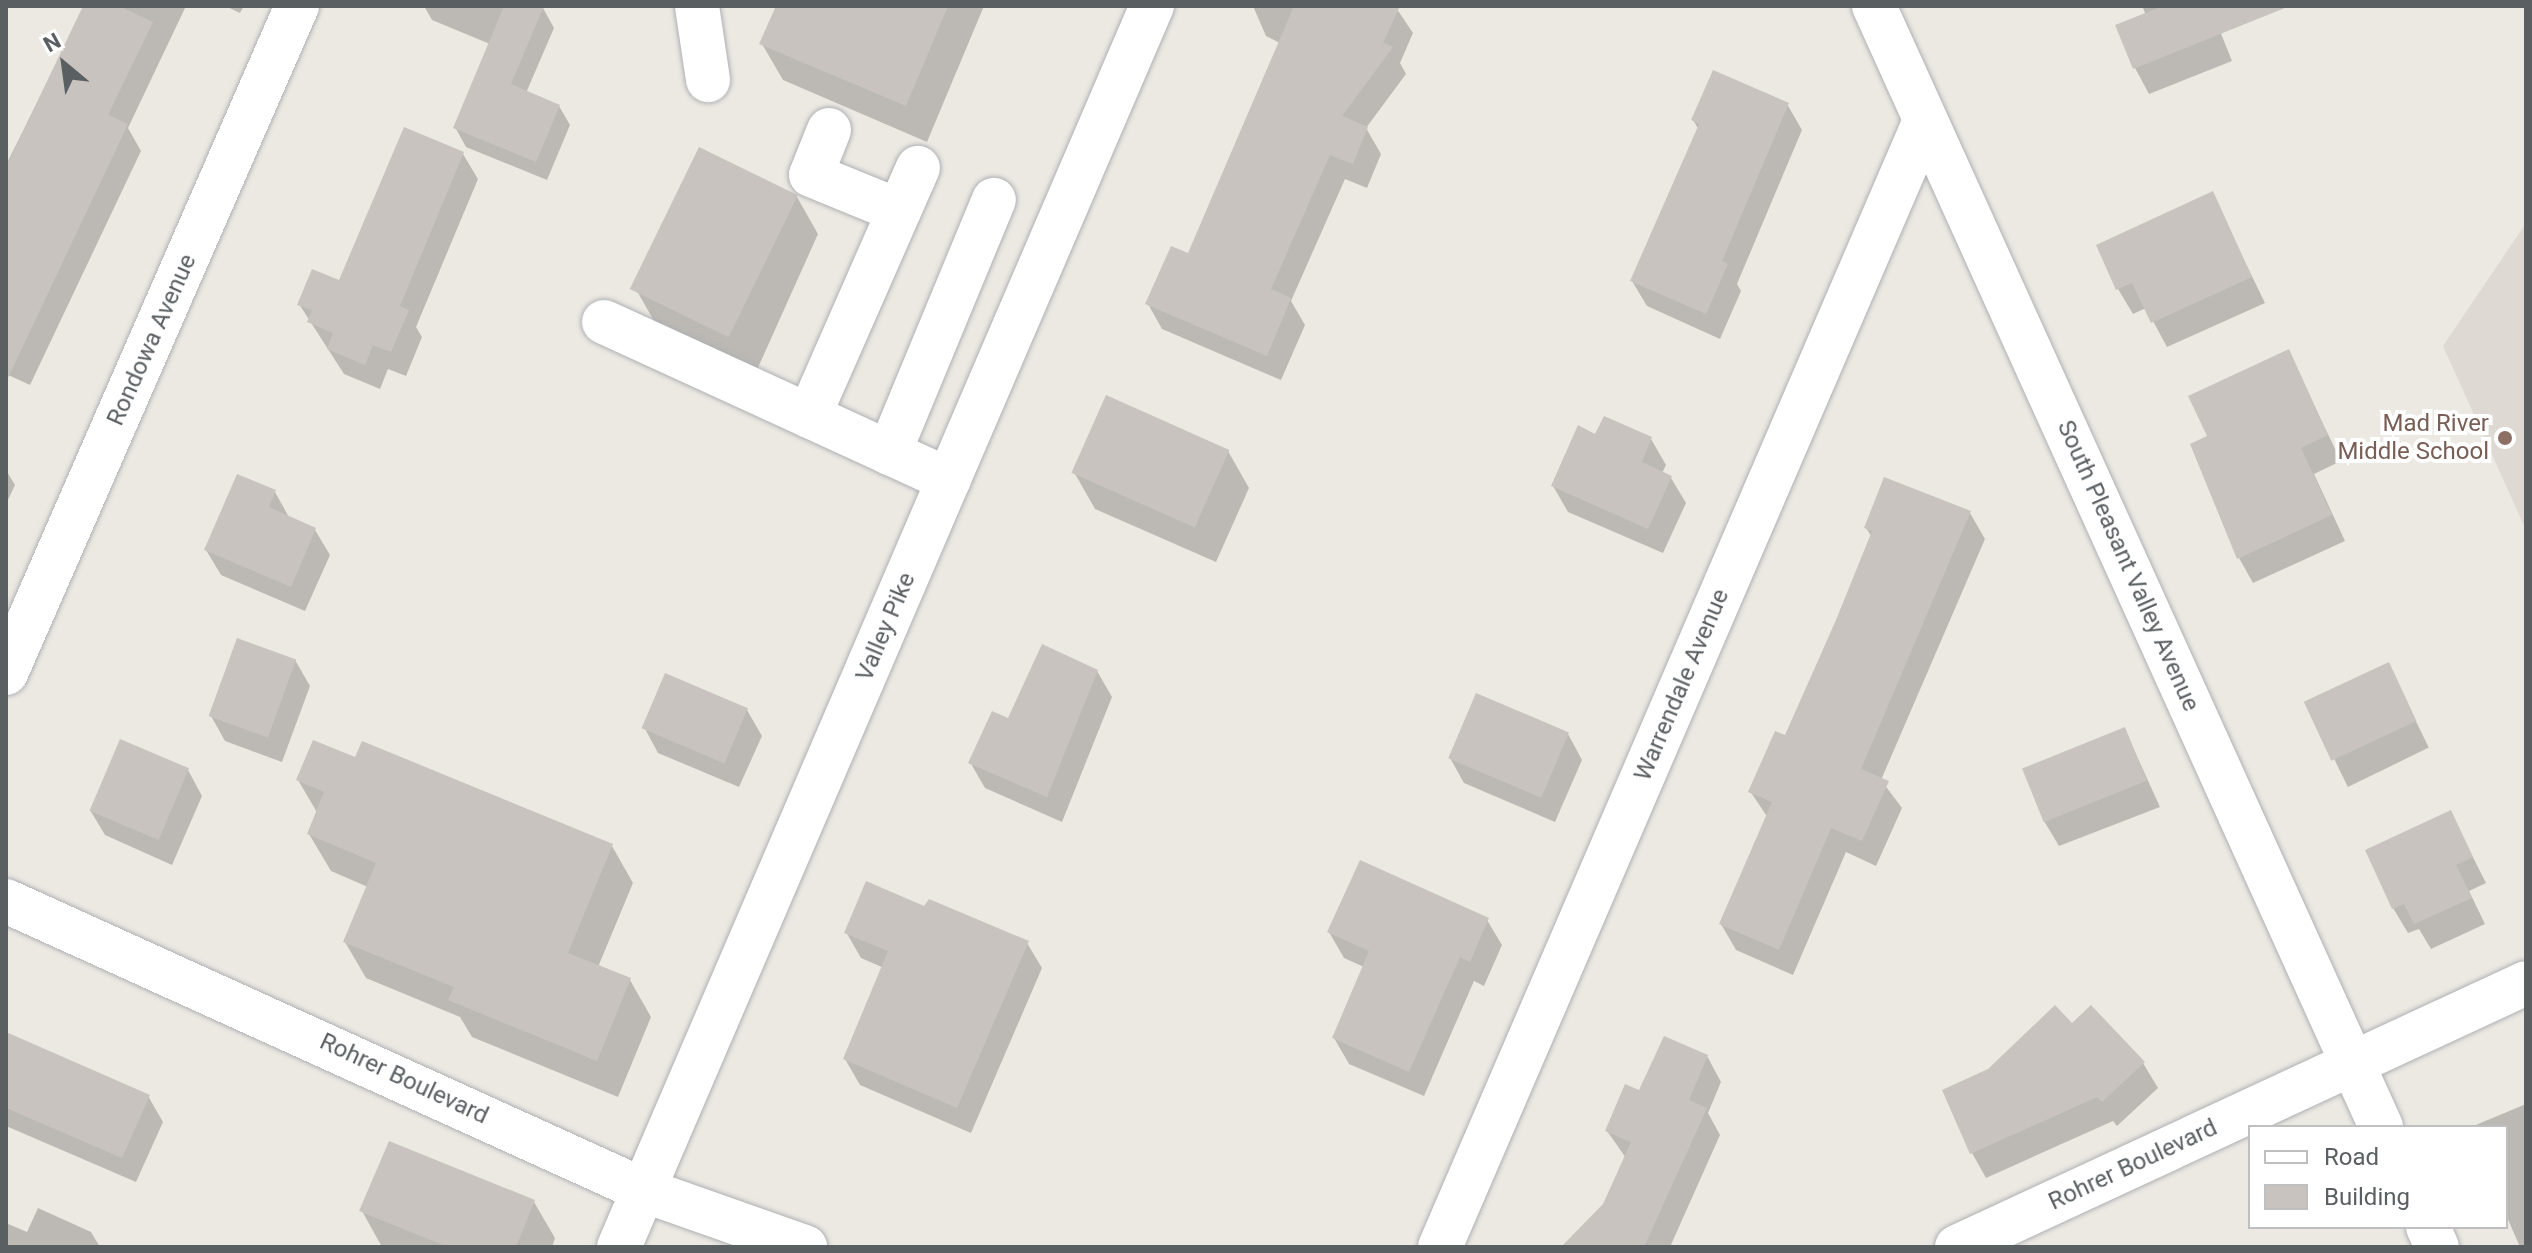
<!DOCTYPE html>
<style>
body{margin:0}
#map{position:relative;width:2532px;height:1253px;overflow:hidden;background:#ece8e2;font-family:Roboto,sans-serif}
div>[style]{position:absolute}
.education>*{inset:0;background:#dfd9d3}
.shadow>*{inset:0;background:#0003;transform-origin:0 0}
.building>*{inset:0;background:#c8c3bf;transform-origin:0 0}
.roads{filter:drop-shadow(0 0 2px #adb1b4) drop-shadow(0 0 2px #adb1b4)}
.minor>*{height:44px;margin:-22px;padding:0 22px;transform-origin:22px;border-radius:22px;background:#fff}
.dots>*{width:22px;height:22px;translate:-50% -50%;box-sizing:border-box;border:4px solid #fff;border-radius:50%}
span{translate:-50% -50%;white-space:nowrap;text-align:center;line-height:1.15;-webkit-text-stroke:8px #fff;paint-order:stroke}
.street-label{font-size:24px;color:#5a5f62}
.education-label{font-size:24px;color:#785e54}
.right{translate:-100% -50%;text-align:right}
.frame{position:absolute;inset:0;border:8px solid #5a5f62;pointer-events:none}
.legend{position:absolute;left:2248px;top:1125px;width:260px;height:104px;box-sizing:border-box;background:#fff;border:2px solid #bdbfc0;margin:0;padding:10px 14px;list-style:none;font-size:24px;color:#5a5f62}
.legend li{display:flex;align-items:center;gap:16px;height:40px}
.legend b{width:40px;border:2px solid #bdbfc0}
.north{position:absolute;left:24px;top:24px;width:80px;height:80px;-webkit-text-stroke:6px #fff;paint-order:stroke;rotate:331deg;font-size:22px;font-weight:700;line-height:32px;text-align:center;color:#5a5f62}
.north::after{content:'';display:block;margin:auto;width:28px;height:36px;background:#5a5f62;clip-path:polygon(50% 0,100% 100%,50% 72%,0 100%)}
</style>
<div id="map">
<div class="education">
<div style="clip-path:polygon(2526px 223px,2526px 530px,2443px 346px)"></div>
</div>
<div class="shadow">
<div style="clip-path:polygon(85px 6px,186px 6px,128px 128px,141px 151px,30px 385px,6px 374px,6px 165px)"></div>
<div style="clip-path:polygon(225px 6px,244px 6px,240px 13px)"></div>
<div style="clip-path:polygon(424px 6px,543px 8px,554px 28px,526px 93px,559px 106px,570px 125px,547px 180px,466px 147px,455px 127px,490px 44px,432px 20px)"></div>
<div style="clip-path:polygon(778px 6px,984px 6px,927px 142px,783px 80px,762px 44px)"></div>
<div style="clip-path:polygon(1253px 6px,1395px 6px,1413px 33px,1400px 63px,1406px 74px,1366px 128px,1381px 154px,1367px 188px,1345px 179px,1291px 301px,1305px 325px,1281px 380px,1162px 329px,1148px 304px,1189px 256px,1280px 43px,1266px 36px)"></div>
<div style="clip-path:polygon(2142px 6px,2210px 6px,2232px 61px,2149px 94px,2135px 68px,2146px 15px)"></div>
<div style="clip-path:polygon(1787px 104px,1802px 130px,1737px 284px,1741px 291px,1720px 339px,1647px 306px,1632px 281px,1699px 130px,1693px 120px)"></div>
<div style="clip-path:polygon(463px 154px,478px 179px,416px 327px,422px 337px,406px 376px,388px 369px,380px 389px,344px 374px,299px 304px,340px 283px)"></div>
<div style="clip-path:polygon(2212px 194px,2265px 303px,2167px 347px,2146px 308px,2133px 314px,2118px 289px)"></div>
<div style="clip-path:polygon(797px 197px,818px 234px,756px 372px,658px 328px,637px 291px)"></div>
<div style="clip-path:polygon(2288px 352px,2341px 461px,2314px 474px,2345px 541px,2253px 583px,2239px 558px,2209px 437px)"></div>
<div style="clip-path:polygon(1596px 436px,1651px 439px,1666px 465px,1662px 473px,1671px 478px,1686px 503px,1663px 553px,1568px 512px,1553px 486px)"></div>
<div style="clip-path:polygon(1228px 451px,1249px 488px,1216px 562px,1095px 509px,1074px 472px)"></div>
<div style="clip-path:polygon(6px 470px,15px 485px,6px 504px)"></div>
<div style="clip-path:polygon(275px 492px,290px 519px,315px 530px,330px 555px,305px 611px,221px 575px,206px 550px)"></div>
<div style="clip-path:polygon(1970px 513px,1985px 539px,1881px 780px,1902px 808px,1876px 866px,1846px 852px,1793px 975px,1736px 950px,1721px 924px,1768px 818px,1750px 791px,1786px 738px,1872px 537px,1866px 528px)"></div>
<div style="clip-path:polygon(295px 660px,310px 686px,282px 762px,225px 741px,211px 716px)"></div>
<div style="left:2388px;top:664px;width:93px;height:90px;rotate:64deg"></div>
<div style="clip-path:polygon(1097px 671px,1112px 697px,1062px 822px,985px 788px,970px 762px,1009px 721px)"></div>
<div style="clip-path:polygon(747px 710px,762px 736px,739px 787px,658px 753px,644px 727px)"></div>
<div style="clip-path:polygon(2125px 730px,2160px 807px,2059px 846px,2044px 821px)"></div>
<div style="clip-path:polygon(1568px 734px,1582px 760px,1555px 822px,1464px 783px,1450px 758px)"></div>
<div style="clip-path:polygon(356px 760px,612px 846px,633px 883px,598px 967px,630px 980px,651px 1017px,618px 1097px,472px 1037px,460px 1017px,366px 978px,345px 942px,368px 887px,331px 871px,309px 834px,318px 814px,298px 780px)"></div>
<div style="clip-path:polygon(188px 770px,202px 796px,172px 865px,105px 835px,90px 810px)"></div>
<div style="clip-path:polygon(2450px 812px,2486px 883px,2469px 891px,2485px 924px,2431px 949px,2419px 929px,2408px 933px,2393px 908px)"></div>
<div style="clip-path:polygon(924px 908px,1027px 943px,1042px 968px,971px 1133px,860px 1085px,845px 1059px,884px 968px,861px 958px,846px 932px)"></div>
<div style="clip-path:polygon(1487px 920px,1502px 945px,1484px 986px,1474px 981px,1424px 1096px,1349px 1064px,1334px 1038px,1364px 967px,1344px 958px,1329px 932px)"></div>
<div style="clip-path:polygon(2072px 1026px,2143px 1063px,2158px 1088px,2117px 1126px,2113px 1121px,1986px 1178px,1972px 1153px,1989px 1071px)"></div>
<div style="clip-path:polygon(6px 1047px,148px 1096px,163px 1122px,136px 1182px,6px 1126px)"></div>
<div style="clip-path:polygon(1707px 1056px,1721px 1082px,1708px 1113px,1720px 1135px,1670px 1247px,1564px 1247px,1605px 1205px,1626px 1158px,1607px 1131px,1640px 1092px)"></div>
<div style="clip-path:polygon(2526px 1104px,2526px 1247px,2520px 1247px,2506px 1215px,2506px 1127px,2471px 1127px)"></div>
<div style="clip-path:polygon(534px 1202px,555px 1238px,552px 1247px,382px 1247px,362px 1211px)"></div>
<div style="clip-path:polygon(38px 1208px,91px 1232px,100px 1247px,6px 1247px,6px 1223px,27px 1232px)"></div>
</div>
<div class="building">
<div style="clip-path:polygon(83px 6px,119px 6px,153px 22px,108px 115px,128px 124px,6px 382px,6px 167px)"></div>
<div style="clip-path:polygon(504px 6px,544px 6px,511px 84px,560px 105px,536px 162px,453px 128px)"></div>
<div style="clip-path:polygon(776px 6px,948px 6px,906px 106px,759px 44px)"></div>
<div style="clip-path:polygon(1294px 6px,1400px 6px,1383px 43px,1393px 47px,1342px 116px,1368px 127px,1353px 164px,1330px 155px,1271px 289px,1291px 298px,1267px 356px,1145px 304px,1171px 246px,1188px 253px)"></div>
<div style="clip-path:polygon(2163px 6px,2285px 6px,2285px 8px,2133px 69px,2115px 25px)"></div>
<div style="clip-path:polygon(1713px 70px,1789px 103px,1722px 261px,1728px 264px,1706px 314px,1630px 281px,1699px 124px,1691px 120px)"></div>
<div style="clip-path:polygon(404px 127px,464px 152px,400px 306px,409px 310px,391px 352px,373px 345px,365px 365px,327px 349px,333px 333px,307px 322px,312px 310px,297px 305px,312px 269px,339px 280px)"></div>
<div style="left:699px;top:147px;width:110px;height:158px;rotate:26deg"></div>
<div style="clip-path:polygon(2213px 191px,2252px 277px,2151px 323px,2132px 283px,2116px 290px,2096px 245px)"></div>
<div style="clip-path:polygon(2289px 349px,2328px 435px,2301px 448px,2332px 515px,2237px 559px,2190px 444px,2207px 436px,2188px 396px)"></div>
<div style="left:1106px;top:395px;width:135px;height:85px;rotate:24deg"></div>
<div style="clip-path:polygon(1604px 416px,1652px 437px,1642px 462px,1672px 476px,1648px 529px,1551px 486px,1578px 425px,1595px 434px)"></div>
<div style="clip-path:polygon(237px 474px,276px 490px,269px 507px,316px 528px,291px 587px,204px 550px)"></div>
<div style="clip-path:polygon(1884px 477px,1971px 511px,1861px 769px,1889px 781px,1862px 841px,1831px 828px,1779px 950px,1719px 924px,1772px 802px,1748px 792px,1775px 731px,1785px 735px,1836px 620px,1872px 531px,1864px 528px)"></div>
<div style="left:237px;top:638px;width:63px;height:83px;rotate:20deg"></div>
<div style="clip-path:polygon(1042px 644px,1098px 670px,1047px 797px,968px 763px,992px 711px,1008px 718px)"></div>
<div style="left:2389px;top:662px;width:65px;height:94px;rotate:65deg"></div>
<div style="left:665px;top:673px;width:90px;height:60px;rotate:23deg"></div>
<div style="left:1476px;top:693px;width:101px;height:71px;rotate:23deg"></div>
<div style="left:2125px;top:727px;width:58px;height:111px;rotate:68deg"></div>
<div style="left:120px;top:739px;width:75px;height:78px;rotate:23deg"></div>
<div style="clip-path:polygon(313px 740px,355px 757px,362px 741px,613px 844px,568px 953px,631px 978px,597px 1061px,448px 1000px,454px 987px,343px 942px,376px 863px,307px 834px,324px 792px,296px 780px)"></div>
<div style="clip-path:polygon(2451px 810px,2473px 857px,2456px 865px,2472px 898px,2414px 924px,2404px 904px,2392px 909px,2365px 850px)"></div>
<div style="clip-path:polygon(1360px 860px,1489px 918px,1470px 962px,1460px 957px,1409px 1072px,1332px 1038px,1369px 951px,1327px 932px)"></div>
<div style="clip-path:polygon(866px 881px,924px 906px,929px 899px,1029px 941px,957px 1108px,843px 1059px,888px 951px,844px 933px)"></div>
<div style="clip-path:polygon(2055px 1005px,2072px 1023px,2091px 1005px,2145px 1062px,2102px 1102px,2097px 1097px,1970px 1154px,1942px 1090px,1988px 1069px)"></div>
<div style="clip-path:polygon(6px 1032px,150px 1095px,122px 1158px,6px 1108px)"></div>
<div style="clip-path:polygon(1664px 1036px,1708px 1055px,1689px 1100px,1707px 1108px,1644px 1247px,1561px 1247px,1603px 1204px,1631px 1142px,1605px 1131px,1625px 1084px,1639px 1090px)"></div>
<div style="clip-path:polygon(389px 1141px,535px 1200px,516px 1247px,448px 1247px,359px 1211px)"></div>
</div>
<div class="roads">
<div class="minor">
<div style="left:697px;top:6px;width:75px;rotate:81.5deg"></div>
<div style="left:1874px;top:6px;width:1230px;rotate:65.66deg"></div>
<div style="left:829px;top:130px;width:48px;rotate:111.8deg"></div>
<div style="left:811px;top:175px;width:95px;rotate:22.2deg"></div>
<div style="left:604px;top:322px;width:379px;rotate:24.6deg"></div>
<div style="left:809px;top:416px;width:271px;rotate:-66.3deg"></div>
<div style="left:889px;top:453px;width:274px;rotate:-67.5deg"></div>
<div style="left:6px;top:673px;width:728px;rotate:-66.43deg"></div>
<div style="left:6px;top:901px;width:699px;rotate:24.4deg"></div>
<div style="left:643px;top:1190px;width:172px;rotate:19.4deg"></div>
<div style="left:2428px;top:1227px;width:22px;rotate:66deg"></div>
<div style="left:619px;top:1247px;width:1351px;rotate:-66.76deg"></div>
<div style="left:1440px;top:1247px;width:1224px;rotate:-66.7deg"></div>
<div style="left:1957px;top:1247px;width:627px;rotate:-24.89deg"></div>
</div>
</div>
<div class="dots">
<div style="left:2505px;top:438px;background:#8d6e63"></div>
</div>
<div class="street-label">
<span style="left:152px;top:340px;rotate:-66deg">Rondowa Avenue</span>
<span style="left:2128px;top:566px;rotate:66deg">South Pleasant Valley Avenue</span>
<span style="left:886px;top:627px;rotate:-67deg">Valley Pike</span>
<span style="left:1682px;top:685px;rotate:-67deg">Warrendale Avenue</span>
<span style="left:404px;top:1079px;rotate:25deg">Rohrer Boulevard</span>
<span style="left:2133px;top:1165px;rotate:-25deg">Rohrer Boulevard</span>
</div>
<div class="education-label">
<span class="right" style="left:2489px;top:438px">Mad River<br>Middle School</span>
</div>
<div class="frame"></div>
<ul class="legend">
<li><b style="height:10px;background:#fff"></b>Road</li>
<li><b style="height:22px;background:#c8c3bf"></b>Building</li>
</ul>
<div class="north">N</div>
</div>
